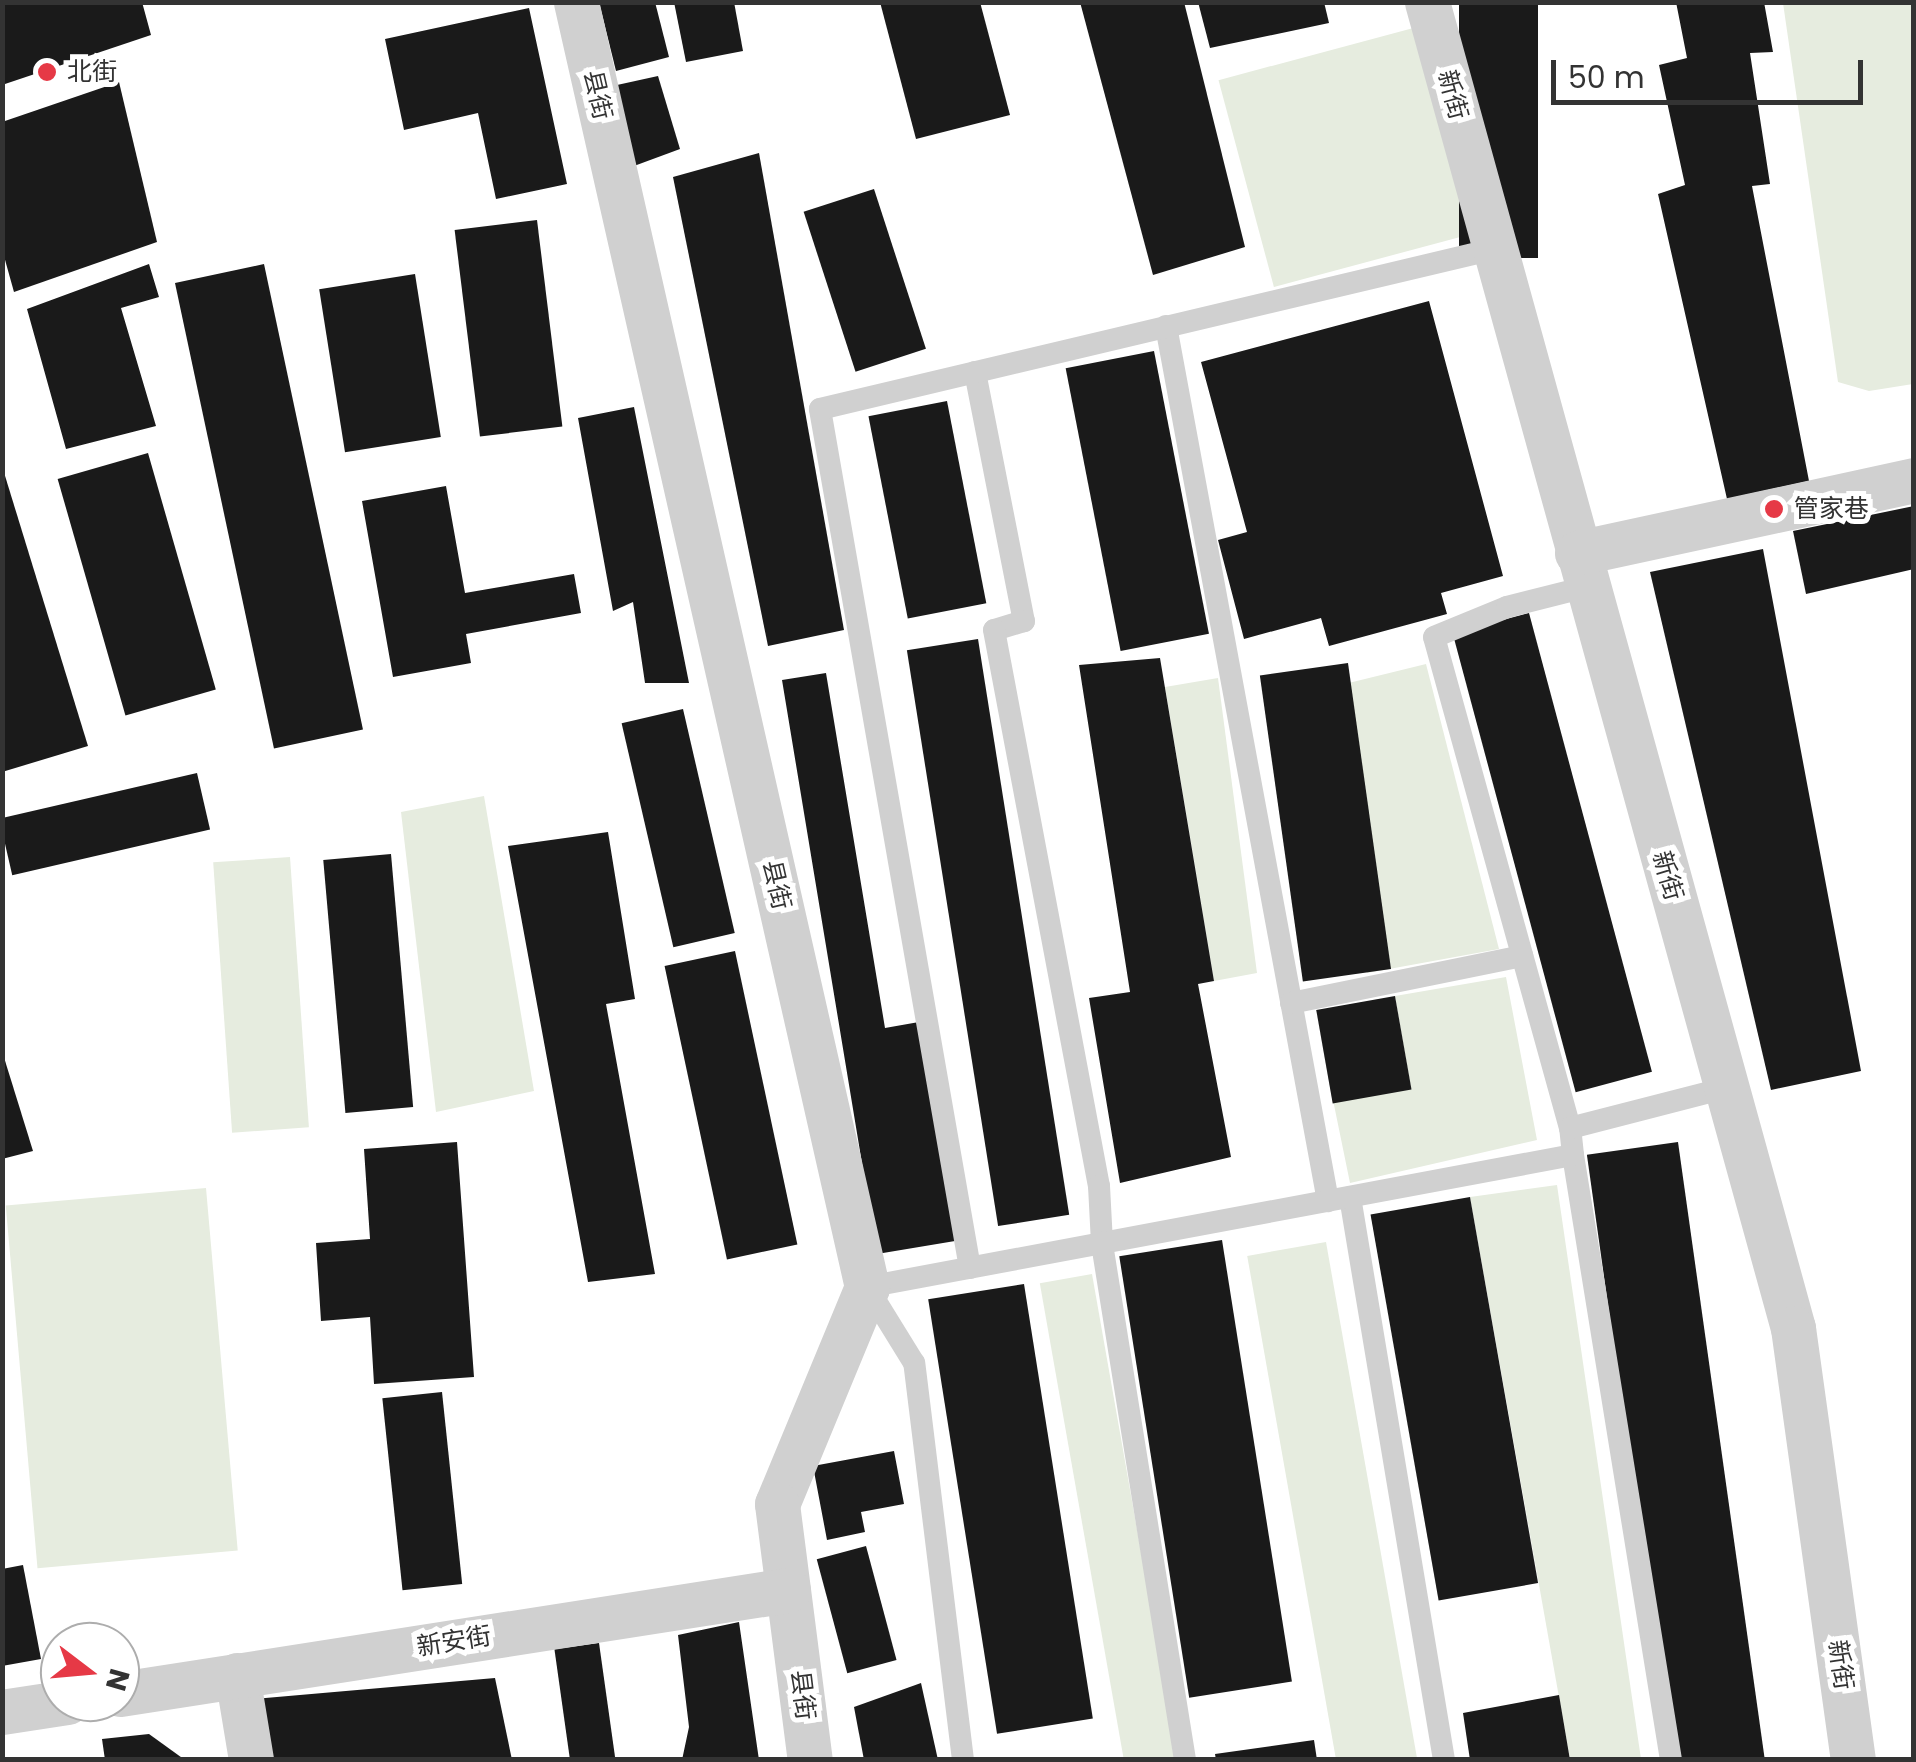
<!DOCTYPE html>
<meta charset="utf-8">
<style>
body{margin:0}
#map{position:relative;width:1916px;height:1762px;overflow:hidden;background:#fff;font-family:Poppins,"Noto Sans SC",sans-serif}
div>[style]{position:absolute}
.green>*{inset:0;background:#e6ecdf;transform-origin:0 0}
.building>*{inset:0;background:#1a1a1a;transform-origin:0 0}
.lane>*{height:22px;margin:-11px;padding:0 11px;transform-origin:11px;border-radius:11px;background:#d0d0d0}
.street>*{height:45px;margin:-22.5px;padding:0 22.5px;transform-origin:22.5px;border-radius:22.5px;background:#d0d0d0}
.dots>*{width:28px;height:28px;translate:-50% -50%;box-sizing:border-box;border:5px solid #fff;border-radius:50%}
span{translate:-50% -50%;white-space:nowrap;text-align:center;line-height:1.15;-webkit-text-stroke:10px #fff;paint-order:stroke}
.poi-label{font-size:25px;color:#333}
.left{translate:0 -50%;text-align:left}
.street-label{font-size:25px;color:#333}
.frame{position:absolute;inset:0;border:5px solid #333;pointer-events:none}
.north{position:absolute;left:40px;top:1622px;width:100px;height:100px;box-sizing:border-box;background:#fff;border:2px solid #adadad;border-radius:50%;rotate:106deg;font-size:28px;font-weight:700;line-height:40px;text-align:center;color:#333}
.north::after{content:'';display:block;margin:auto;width:35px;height:45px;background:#e63946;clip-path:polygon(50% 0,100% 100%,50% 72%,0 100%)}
.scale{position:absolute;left:1551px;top:60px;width:312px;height:45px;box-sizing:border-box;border:5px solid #333;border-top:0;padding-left:12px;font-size:30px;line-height:35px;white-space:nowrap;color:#333;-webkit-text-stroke:8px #fff;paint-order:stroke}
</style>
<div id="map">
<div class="green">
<div style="clip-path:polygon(1783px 3px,1913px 3px,1913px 384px,1869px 391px,1838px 382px)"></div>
<div style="left:1432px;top:23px;width:214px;height:221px;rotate:75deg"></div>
<div style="clip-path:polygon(1426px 664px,1499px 949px,1367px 973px,1312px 692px)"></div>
<div style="clip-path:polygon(1218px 678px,1257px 973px,1214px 981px,1165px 687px)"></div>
<div style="clip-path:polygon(484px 796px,534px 1091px,436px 1112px,401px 812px)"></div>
<div style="left:290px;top:857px;width:271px;height:77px;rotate:86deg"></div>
<div style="clip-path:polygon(1506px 977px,1537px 1140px,1350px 1183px,1333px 1100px,1411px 1089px,1395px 996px)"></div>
<div style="clip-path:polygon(1557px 1185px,1641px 1759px,1570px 1759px,1470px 1197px)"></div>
<div style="left:206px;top:1188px;width:364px;height:201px;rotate:85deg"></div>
<div style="left:1326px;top:1242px;width:524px;height:80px;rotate:80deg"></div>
<div style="left:1092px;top:1274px;width:492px;height:53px;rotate:80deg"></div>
</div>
<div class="building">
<div style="clip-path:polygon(2px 2px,142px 2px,151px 35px,2px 85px)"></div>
<div style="clip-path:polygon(599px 2px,655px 2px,669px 57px,616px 71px)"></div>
<div style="clip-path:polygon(674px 2px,734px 2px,743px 51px,686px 62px)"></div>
<div style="clip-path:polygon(880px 2px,980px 2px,1010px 115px,916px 139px)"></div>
<div style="clip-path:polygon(1080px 2px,1184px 2px,1245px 247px,1153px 275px)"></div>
<div style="clip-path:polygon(1198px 2px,1324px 2px,1329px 23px,1210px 48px)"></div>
<div style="left:1459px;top:2px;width:79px;height:256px"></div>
<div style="clip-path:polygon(1676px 2px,1764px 2px,1773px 52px,1750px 53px,1770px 184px,1752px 186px,1809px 481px,1727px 499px,1658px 194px,1685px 185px,1659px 65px,1687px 58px)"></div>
<div style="clip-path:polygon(529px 8px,567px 184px,496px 199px,478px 113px,404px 130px,385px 39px)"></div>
<div style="clip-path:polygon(658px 76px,680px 149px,634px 166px,617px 85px)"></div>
<div style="clip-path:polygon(119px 82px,157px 242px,14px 292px,2px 249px,2px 122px)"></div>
<div style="clip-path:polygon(759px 153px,844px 630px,768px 646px,673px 177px)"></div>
<div style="left:874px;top:189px;width:168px;height:74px;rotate:72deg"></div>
<div style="left:537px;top:220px;width:208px;height:83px;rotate:83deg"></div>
<div style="clip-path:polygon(149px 264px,159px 297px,121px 308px,156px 426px,66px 449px,27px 309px)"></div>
<div style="left:264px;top:264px;width:476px;height:91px;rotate:78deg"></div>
<div style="left:415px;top:274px;width:165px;height:97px;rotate:81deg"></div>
<div style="clip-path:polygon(1429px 301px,1503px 576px,1441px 593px,1447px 614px,1329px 646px,1321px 618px,1244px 639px,1218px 540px,1247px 532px,1201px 362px)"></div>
<div style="left:1154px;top:351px;width:288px;height:90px;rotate:79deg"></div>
<div style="left:947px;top:401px;width:206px;height:80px;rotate:79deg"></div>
<div style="clip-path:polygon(634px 407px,689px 683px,645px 683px,633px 602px,613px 611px,578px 418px)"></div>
<div style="left:148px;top:453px;width:246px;height:94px;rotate:74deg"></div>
<div style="clip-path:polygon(2px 466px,88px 746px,2px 772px)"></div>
<div style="clip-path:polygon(446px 486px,465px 593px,574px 574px,581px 613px,466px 634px,471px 663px,393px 677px,362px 501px)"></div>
<div style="clip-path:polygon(1914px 506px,1914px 569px,1806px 594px,1793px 531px)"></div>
<div style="clip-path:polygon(1763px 549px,1861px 1071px,1771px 1090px,1650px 572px)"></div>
<div style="left:1529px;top:613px;width:475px;height:79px;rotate:75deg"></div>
<div style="left:978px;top:639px;width:583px;height:72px;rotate:81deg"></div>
<div style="clip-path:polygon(1160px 658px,1214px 981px,1198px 984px,1231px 1157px,1120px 1183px,1089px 998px,1130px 992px,1079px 665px)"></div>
<div style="left:1348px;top:663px;width:309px;height:89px;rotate:82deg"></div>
<div style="clip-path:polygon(826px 673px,885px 1028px,919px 1022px,955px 1241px,877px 1254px,782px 680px)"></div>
<div style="left:683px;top:709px;width:230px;height:63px;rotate:77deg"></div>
<div style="left:197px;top:773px;width:58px;height:203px;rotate:77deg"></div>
<div style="clip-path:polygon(608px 832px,635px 999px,606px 1004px,655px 1274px,588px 1282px,508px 846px)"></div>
<div style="left:391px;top:854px;width:254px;height:68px;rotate:85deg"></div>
<div style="left:735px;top:951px;width:300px;height:72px;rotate:78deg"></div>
<div style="left:1395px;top:996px;width:95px;height:80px;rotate:80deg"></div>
<div style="clip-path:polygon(2px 1051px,33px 1151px,2px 1159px)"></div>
<div style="clip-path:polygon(457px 1142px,474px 1377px,374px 1384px,370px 1317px,321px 1321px,316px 1243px,370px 1239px,364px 1149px)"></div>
<div style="left:1678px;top:1142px;width:625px;height:92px;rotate:82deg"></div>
<div style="left:1470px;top:1197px;width:392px;height:101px;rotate:80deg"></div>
<div style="left:1222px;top:1240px;width:447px;height:104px;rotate:81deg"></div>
<div style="left:1024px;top:1284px;width:440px;height:97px;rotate:81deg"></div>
<div style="left:442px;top:1392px;width:193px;height:60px;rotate:84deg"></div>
<div style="clip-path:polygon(894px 1451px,904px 1504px,861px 1512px,865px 1532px,827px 1540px,813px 1466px)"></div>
<div style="left:866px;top:1546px;width:118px;height:51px;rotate:75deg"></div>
<div style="clip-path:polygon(23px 1565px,41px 1659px,2px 1666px,2px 1569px)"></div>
<div style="clip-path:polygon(739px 1622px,759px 1760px,682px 1760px,689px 1727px,678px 1635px)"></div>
<div style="left:599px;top:1643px;width:118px;height:45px;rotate:82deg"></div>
<div style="clip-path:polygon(495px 1678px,512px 1760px,262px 1760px,254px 1699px)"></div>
<div style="clip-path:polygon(921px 1683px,938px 1760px,864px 1760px,854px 1707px)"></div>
<div style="clip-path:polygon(1559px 1695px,1570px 1760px,1470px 1760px,1463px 1713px)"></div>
<div style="clip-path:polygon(149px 1734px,185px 1760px,105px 1760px,102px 1739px)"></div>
<div style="clip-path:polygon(1314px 1740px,1317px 1760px,1216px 1760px,1215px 1754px)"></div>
</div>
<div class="lane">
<div style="left:1166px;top:326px;width:890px;rotate:79.51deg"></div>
<div style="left:975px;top:372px;width:254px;rotate:78.9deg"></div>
<div style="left:1024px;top:621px;width:31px;rotate:163deg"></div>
<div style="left:994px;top:630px;width:566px;rotate:79.31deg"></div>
<div style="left:1099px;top:1186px;width:58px;rotate:87deg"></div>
<div style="left:1102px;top:1244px;width:523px;rotate:80.86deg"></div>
<div style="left:1291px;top:1003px;width:236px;rotate:-11.5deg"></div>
<div style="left:1570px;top:1128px;width:509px;rotate:-105.48deg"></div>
<div style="left:1434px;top:637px;width:79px;rotate:-22.3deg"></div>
<div style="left:1507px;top:607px;width:81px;rotate:-14.2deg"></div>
<div style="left:1573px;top:1155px;width:613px;rotate:80.8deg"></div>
<div style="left:1350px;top:1197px;width:571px;rotate:80.52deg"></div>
<div style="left:970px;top:1268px;width:872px;rotate:-99.91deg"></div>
<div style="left:820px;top:409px;width:693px;rotate:-13.35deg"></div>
<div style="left:963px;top:1760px;width:400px;rotate:-97deg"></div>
<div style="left:914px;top:1363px;width:89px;rotate:-121.7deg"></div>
<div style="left:867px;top:1287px;width:718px;rotate:-10.59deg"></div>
<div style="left:1573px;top:1155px;width:27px;rotate:-96deg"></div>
<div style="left:1570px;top:1128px;width:161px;rotate:-14.4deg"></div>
</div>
<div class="street">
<div style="left:576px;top:2px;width:1318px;rotate:77.24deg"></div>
<div style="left:867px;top:1287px;width:235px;rotate:112.5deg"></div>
<div style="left:777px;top:1504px;width:258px;rotate:82.7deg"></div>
<div style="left:1427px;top:2px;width:1376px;rotate:74.57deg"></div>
<div style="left:1793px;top:1328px;width:436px;rotate:82.1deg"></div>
<div style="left:1577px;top:553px;width:345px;rotate:-12.2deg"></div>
<div style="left:237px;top:1675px;width:86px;rotate:80.6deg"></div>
<div style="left:120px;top:1694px;width:676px;rotate:-8.85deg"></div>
<div style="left:2px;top:1712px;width:66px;rotate:-8.7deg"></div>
</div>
<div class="dots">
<div style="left:47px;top:72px;background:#e63946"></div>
<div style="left:1774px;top:509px;background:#e63946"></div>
</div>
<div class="poi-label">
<span class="left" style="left:67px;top:72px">北街</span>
<span class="left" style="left:1794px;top:509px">管家巷</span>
</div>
<div class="street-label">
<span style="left:597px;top:95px;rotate:77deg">县街</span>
<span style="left:1452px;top:95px;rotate:75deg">新街</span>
<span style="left:1667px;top:876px;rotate:74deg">新街</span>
<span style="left:776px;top:885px;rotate:77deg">县街</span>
<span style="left:454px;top:1642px;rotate:-9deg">新安街</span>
<span style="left:1840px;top:1665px;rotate:82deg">新街</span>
<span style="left:802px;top:1695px;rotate:83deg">县街</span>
</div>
<div class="frame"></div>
<div class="north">N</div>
<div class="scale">50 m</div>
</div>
